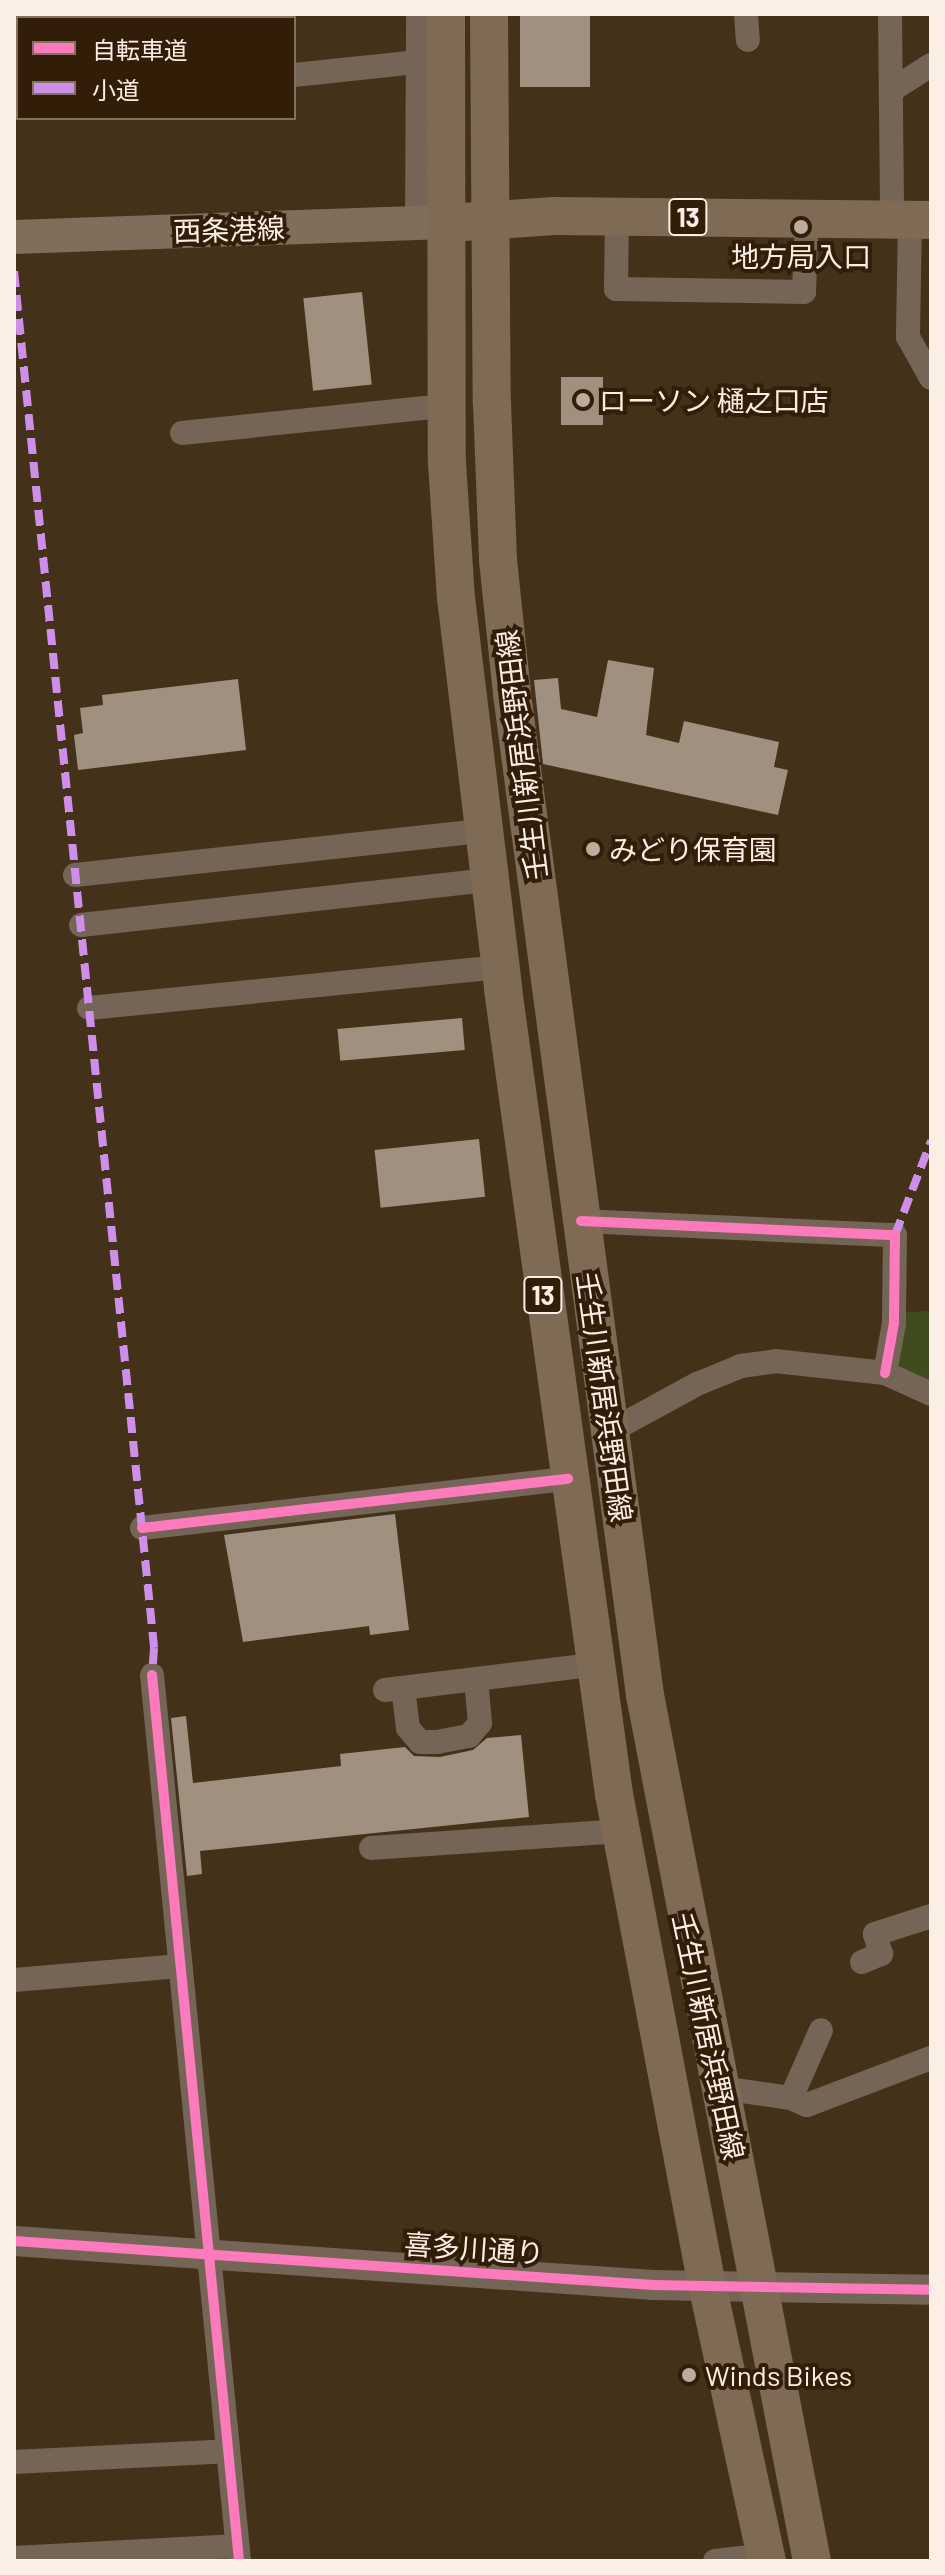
<!DOCTYPE html>
<meta charset="utf-8">
<style>
body{margin:0}
#map{position:relative;width:945px;height:2575px;overflow:hidden;background:#44311a;font-family:Barlow,"Noto Sans JP",sans-serif}
div>[style]{position:absolute}
.green>*{inset:0;background:#414c1e}
.building>*{inset:0;background:#9f907f;transform-origin:0 0}
.minor>*{height:24px;margin:-12px;padding:0 12px;transform-origin:12px;border-radius:12px;background:#746556}
.tertiary>*{height:30px;margin:-15px;padding:0 15px;transform-origin:15px;border-radius:15px;background:#746556}
.secondary>*{height:34px;margin:-17px;padding:0 17px;transform-origin:17px;border-radius:17px;background:#806d5b}
.primary>*{height:38px;margin:-19px;padding:0 19px;transform-origin:19px;border-radius:19px;background:#7e6a55}
.quiet>*{height:8px;margin-top:-4px;transform-origin:0;background:repeating-linear-gradient(90deg,#ce8fe9 0 16px,transparent 0 24px)}
.cycleway>*{height:10px;margin:-5px;padding:0 5px;transform-origin:5px;border-radius:5px;background:#fd7abc}
.dots>*{width:22px;height:22px;translate:-50% -50%;box-sizing:border-box;border:4px solid #321d08;border-radius:50%}
span{translate:-50% -50%;white-space:nowrap;text-align:center;line-height:1.15;-webkit-text-stroke:8px #321d08;paint-order:stroke}
.shield-label span{padding:2px 6px;background:#321d08;border:2px solid;border-radius:6px;-webkit-text-stroke-width:0}
.shield-label{font-size:26px;color:#fbefe5;font-weight:700}
.street-label{font-size:28px;color:#fbefe5}
.poi-label{font-size:28px;color:#fbefe5}
.left{translate:0 -50%;text-align:left}
.frame{position:absolute;inset:0;border:16px solid #fbefe5;pointer-events:none}
.legend{position:absolute;left:16px;top:16px;width:280px;height:104px;box-sizing:border-box;background:#321d08;border:2px solid #827160;margin:0;padding:10px 14px;list-style:none;font-size:24px;color:#fbefe5}
.legend li{display:flex;align-items:center;gap:16px;height:40px}
.legend b{width:40px;border:2px solid #827160}
</style>
<div id="map">
<div class="green">
<div style="clip-path:polygon(931px 1311px,931px 1394px,885px 1373px,893px 1313px)"></div>
</div>
<div class="building">
<div style="left:520px;top:14px;width:70px;height:73px"></div>
<div style="left:362px;top:292px;width:93px;height:59px;rotate:84deg"></div>
<div style="left:603px;top:377px;width:48px;height:42px;rotate:90deg"></div>
<div style="clip-path:polygon(608px 660px,654px 668px,646px 735px,679px 743px,684px 721px,779px 742px,774px 767px,788px 770px,778px 815px,543px 764px,534px 680px,558px 678px,561px 709px,597px 717px)"></div>
<div style="clip-path:polygon(238px 679px,246px 750px,78px 770px,74px 735px,83px 733px,80px 708px,103px 705px,102px 695px)"></div>
<div style="left:462px;top:1018px;width:32px;height:125px;rotate:85deg"></div>
<div style="left:479px;top:1139px;width:58px;height:105px;rotate:84deg"></div>
<div style="clip-path:polygon(395px 1514px,409px 1630px,370px 1635px,369px 1626px,243px 1642px,224px 1535px)"></div>
<div style="clip-path:polygon(186px 1716px,193px 1783px,341px 1766px,340px 1754px,405px 1747px,414px 1756px,440px 1757px,473px 1750px,487px 1738px,521px 1735px,529px 1817px,200px 1851px,202px 1874px,187px 1876px,171px 1718px)"></div>
</div>
<div class="minor">
<div style="left:746px;top:14px;width:26px;rotate:86deg"></div>
<div style="left:890px;top:14px;width:206px;rotate:89.4deg"></div>
<div style="left:51px;top:18px;width:4px;rotate:-90deg"></div>
<div style="left:124px;top:18px;width:4px;rotate:-76deg"></div>
<div style="left:257px;top:18px;width:4px;rotate:-90deg"></div>
<div style="left:294px;top:75px;width:125px;rotate:-6deg"></div>
<div style="left:892px;top:90px;width:46px;rotate:-32.7deg"></div>
<div style="left:14px;top:105px;width:4px;rotate:-14deg"></div>
<div style="left:617px;top:216px;width:73px;rotate:90.8deg"></div>
<div style="left:616px;top:289px;width:188px;rotate:0.9deg"></div>
<div style="left:804px;top:292px;width:73px;rotate:-87.6deg"></div>
<div style="left:910px;top:220px;width:117px;rotate:91deg"></div>
<div style="left:908px;top:337px;width:47px;rotate:60.7deg"></div>
<div style="left:417px;top:223px;width:209px;rotate:-89.7deg"></div>
<div style="left:182px;top:433px;width:264px;rotate:-5.9deg"></div>
<div style="left:75px;top:875px;width:410px;rotate:-6.2deg"></div>
<div style="left:81px;top:925px;width:411px;rotate:-6.3deg"></div>
<div style="left:89px;top:1008px;width:413px;rotate:-5.7deg"></div>
<div style="left:581px;top:1221px;width:314px;rotate:2.6deg"></div>
<div style="left:895px;top:1235px;width:88px;rotate:90.7deg"></div>
<div style="left:894px;top:1323px;width:51px;rotate:100.2deg"></div>
<div style="left:609px;top:1432px;width:100px;rotate:-28.6deg"></div>
<div style="left:697px;top:1384px;width:48px;rotate:-22.2deg"></div>
<div style="left:741px;top:1366px;width:34px;rotate:-8deg"></div>
<div style="left:775px;top:1361px;width:111px;rotate:6.2deg"></div>
<div style="left:885px;top:1373px;width:51px;rotate:24.5deg"></div>
<div style="left:142px;top:1528px;width:429px;rotate:-6.6deg"></div>
<div style="left:152px;top:1675px;width:890px;rotate:84.39deg"></div>
<div style="left:403px;top:1688px;width:40px;rotate:82.9deg"></div>
<div style="left:408px;top:1728px;width:18px;rotate:49deg"></div>
<div style="left:420px;top:1742px;width:17px"></div>
<div style="left:437px;top:1742px;width:33px;rotate:-11deg"></div>
<div style="left:469px;top:1736px;width:17px;rotate:-50deg"></div>
<div style="left:480px;top:1723px;width:44px;rotate:-95.2deg"></div>
<div style="left:385px;top:1690px;width:209px;rotate:-6.9deg"></div>
<div style="left:371px;top:1848px;width:251px;rotate:-3.9deg"></div>
<div style="left:862px;top:1962px;width:21px;rotate:-23deg"></div>
<div style="left:881px;top:1954px;width:21px;rotate:-107deg"></div>
<div style="left:875px;top:1934px;width:59px;rotate:-17.8deg"></div>
<div style="left:14px;top:1980px;width:167px;rotate:-4.8deg"></div>
<div style="left:720px;top:2088px;width:72px;rotate:8deg"></div>
<div style="left:791px;top:2098px;width:17px;rotate:24deg"></div>
<div style="left:807px;top:2105px;width:133px;rotate:-20.8deg"></div>
<div style="left:791px;top:2098px;width:74px;rotate:-66.2deg"></div>
<div style="left:14px;top:2462px;width:214px;rotate:-2.9deg"></div>
<div style="left:14px;top:2558px;width:223px;rotate:-3.1deg"></div>
<div style="left:715px;top:2561px;width:50px;rotate:-6.8deg"></div>
</div>
<div class="tertiary">
<div style="left:14px;top:2241px;width:641px;rotate:3.94deg"></div>
<div style="left:653px;top:2285px;width:278px;rotate:1deg"></div>
</div>
<div class="secondary">
<div style="left:14px;top:237px;width:431px;rotate:-2deg"></div>
</div>
<div class="primary">
<div style="left:446px;top:14px;width:449px;rotate:89.9deg"></div>
<div style="left:447px;top:463px;width:135px;rotate:86.2deg"></div>
<div style="left:456px;top:598px;width:394px;rotate:83.1deg"></div>
<div style="left:503px;top:989px;width:813px;rotate:82.15deg"></div>
<div style="left:614px;top:1794px;width:499px;rotate:79.3deg"></div>
<div style="left:707px;top:2284px;width:283px;rotate:77.8deg"></div>
<div style="left:489px;top:14px;width:389px;rotate:89.6deg"></div>
<div style="left:492px;top:403px;width:157px;rotate:87.8deg"></div>
<div style="left:498px;top:560px;width:135px;rotate:84deg"></div>
<div style="left:512px;top:694px;width:1010px;rotate:82.43deg"></div>
<div style="left:645px;top:1695px;width:882px;rotate:79.09deg"></div>
<div style="left:463px;top:222px;width:92px;rotate:-3.7deg"></div>
<div style="left:555px;top:216px;width:376px;rotate:0.6deg"></div>
</div>
<div class="quiet">
<div style="left:14px;top:271px;width:1384px;rotate:84.19deg"></div>
<div style="left:154px;top:1648px;width:27px;rotate:94deg"></div>
<div style="left:895px;top:1235px;width:101px;rotate:-69deg"></div>
</div>
<div class="cycleway">
<div style="left:581px;top:1221px;width:314px;rotate:2.6deg"></div>
<div style="left:895px;top:1235px;width:88px;rotate:90.7deg"></div>
<div style="left:894px;top:1323px;width:51px;rotate:100.2deg"></div>
<div style="left:142px;top:1528px;width:429px;rotate:-6.6deg"></div>
<div style="left:152px;top:1675px;width:890px;rotate:84.39deg"></div>
<div style="left:14px;top:2241px;width:641px;rotate:3.94deg"></div>
<div style="left:653px;top:2285px;width:278px;rotate:1deg"></div>
</div>
<div class="dots">
<div style="left:801px;top:227px;background:#bbac9e"></div>
<div style="left:583px;top:400px;background:#bbac9e"></div>
<div style="left:593px;top:849px;background:#bbac9e"></div>
<div style="left:689px;top:2375px;background:#bbac9e"></div>
</div>
<div class="shield-label">
<span style="left:688px;top:217px">13</span>
<span style="left:543px;top:1295px">13</span>
</div>
<div class="street-label">
<span style="left:229px;top:229px;rotate:-2deg">西条港線</span>
<span style="left:521px;top:755px;rotate:-97deg">壬生川新居浜野田線</span>
<span style="left:605px;top:1397px;rotate:82deg">壬生川新居浜野田線</span>
<span style="left:709px;top:2036px;rotate:78deg">壬生川新居浜野田線</span>
<span style="left:474px;top:2248px;rotate:4deg">喜多川通り</span>
</div>
<div class="poi-label">
<span style="left:801px;top:256px">地方局入口</span>
<span class="left" style="left:599px;top:400px">ローソン 樋之口店</span>
<span class="left" style="left:609px;top:849px">みどり保育園</span>
<span class="left" style="left:705px;top:2375px">Winds Bikes</span>
</div>
<div class="frame"></div>
<ul class="legend">
<li><b style="height:10px;background:#fd7abc"></b>自転車道</li>
<li><b style="height:10px;background:#ce8fe9"></b>小道</li>
</ul>
</div>
